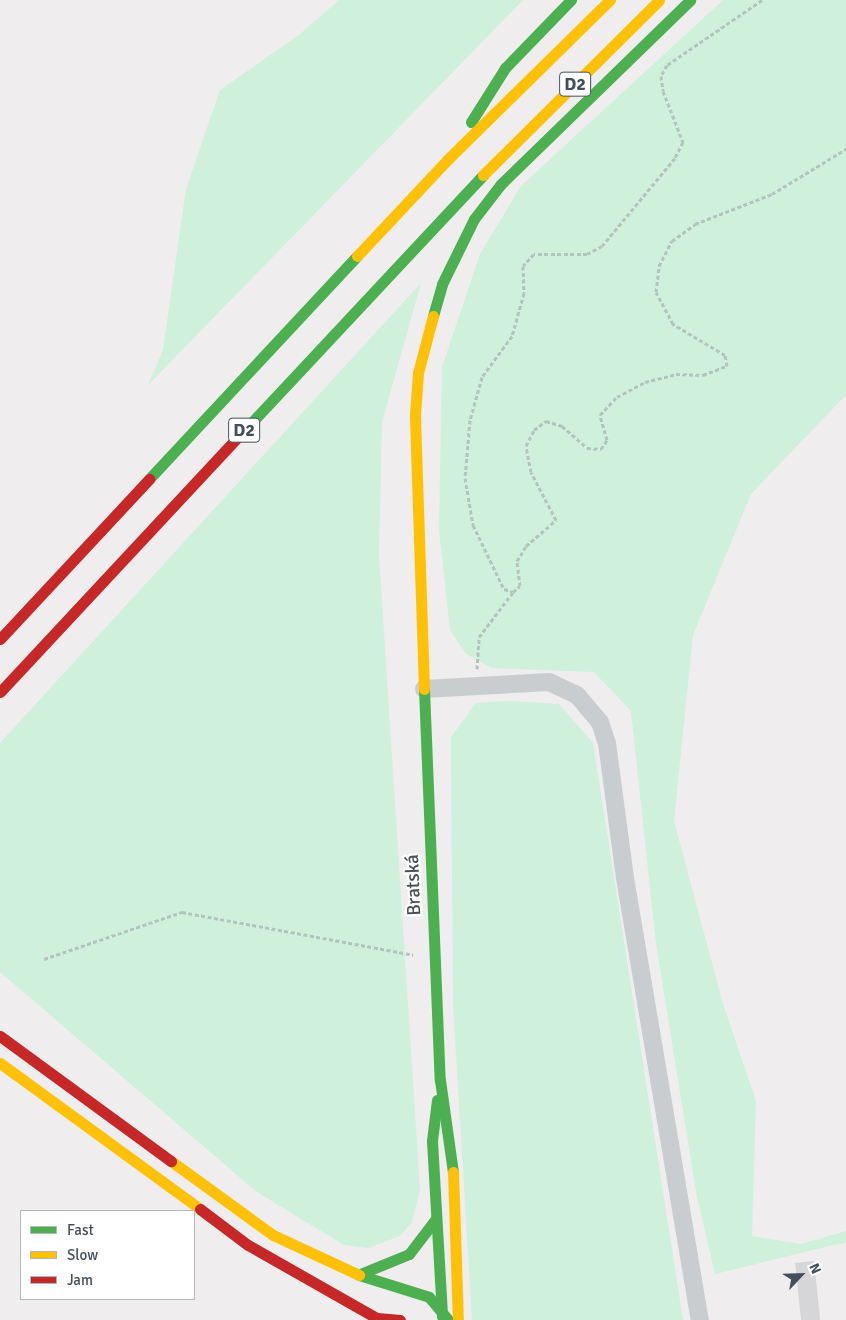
<!DOCTYPE html>
<meta charset="utf-8">
<style>
body{margin:0}
#map{position:relative;width:846px;height:1320px;overflow:hidden;background:#efeded;font-family:Signika,sans-serif}
div>[style]{position:absolute}
.green>*{inset:0;background:#cff0db}
.building>*{inset:0;background:#d6d5d7;transform-origin:0 0}
.path>*{height:3px;margin-top:-1.5px;transform-origin:0;background:repeating-linear-gradient(90deg,#b5c3bf 0 4px,transparent 0 6.5px)}
.street>*{height:18px;margin:-9px;padding:0 9px;transform-origin:9px;border-radius:9px;background:#c9cdcf}
.fast>*{height:11px;margin:-5.5px;padding:0 5.5px;transform-origin:5.5px;border-radius:5.5px;background:#4caf50}
.slow>*{height:11px;margin:-5.5px;padding:0 5.5px;transform-origin:5.5px;border-radius:5.5px;background:#ffc107}
.jam>*{height:11px;margin:-5.5px;padding:0 5.5px;transform-origin:5.5px;border-radius:5.5px;background:#c62828}
span{translate:-50% -50%;white-space:nowrap;text-align:center;line-height:1.15;-webkit-text-stroke:4.5px #fff;paint-order:stroke}
.shield-label span{padding:1px 4px;background:#fff;border:1px solid;border-radius:4px;-webkit-text-stroke-width:0}
.shield-label{font-size:18px;color:#43505c;font-weight:700}
.street-label{font-size:19px;color:#43505c}
.legend{position:absolute;left:20px;top:1210px;width:175px;height:90px;box-sizing:border-box;background:#fff;border:1px solid #b4b9be;margin:0;padding:6px 9px;list-style:none;font-size:15px;color:#43505c}
.legend li{display:flex;align-items:center;gap:10px;height:25px}
.legend b{width:25px;border:1px solid #b4b9be}
.north{position:absolute;left:776px;top:1250px;width:50px;height:50px;-webkit-text-stroke:4px #fff;paint-order:stroke;rotate:66deg;font-size:14px;font-weight:700;line-height:20px;text-align:center;color:#43505c}
.north::after{content:'';display:block;margin:auto;width:18px;height:22px;background:#43505c;clip-path:polygon(50% 0,100% 100%,50% 72%,0 100%)}
</style>
<div id="map">
<div class="green">
<div style="clip-path:polygon(339px 0,523px 0,148px 385px,163px 350px,186px 189px,220px 90px,299px 35px)"></div>
<div style="clip-path:polygon(723px 0,846px 0,846px 395px,751px 494px,693px 635px,674px 821px,723px 1004px,756px 1101px,752px 1236px,801px 1244px,846px 1231px,846px 1242px,715px 1274px,697px 1197px,656px 944px,631px 711px,594px 672px,492px 668px,466px 654px,450px 630px,439px 530px,442px 367px,480px 254px,521px 186px)"></div>
<div style="clip-path:polygon(421px 283px,382px 422px,379px 555px,420px 1190px,412px 1222px,400px 1236px,368px 1248px,344px 1245px,257px 1192px,0 972px,0 743px)"></div>
<div style="clip-path:polygon(511px 701px,559px 704px,593px 743px,683px 1320px,472px 1320px,453px 1004px,451px 737px,476px 703px)"></div>
</div>
<div class="building">
<div style="left:814px;top:1261px;width:59px;height:19px;rotate:84deg"></div>
</div>
<div class="path">
<div style="left:762px;top:0;width:115px;rotate:145.6deg"></div>
<div style="left:667px;top:65px;width:13px;rotate:119deg"></div>
<div style="left:661px;top:76px;width:15px;rotate:82deg"></div>
<div style="left:663px;top:91px;width:55px;rotate:68.6deg"></div>
<div style="left:683px;top:142px;width:18px;rotate:117deg"></div>
<div style="left:675px;top:158px;width:114px;rotate:129.7deg"></div>
<div style="left:602px;top:246px;width:17px;rotate:152deg"></div>
<div style="left:587px;top:254px;width:53px;rotate:180deg"></div>
<div style="left:534px;top:254px;width:16px;rotate:133deg"></div>
<div style="left:523px;top:266px;width:27px;rotate:88deg"></div>
<div style="left:524px;top:293px;width:45px;rotate:105.6deg"></div>
<div style="left:512px;top:336px;width:51px;rotate:126.2deg"></div>
<div style="left:482px;top:377px;width:45px;rotate:105.6deg"></div>
<div style="left:470px;top:420px;width:58px;rotate:94.9deg"></div>
<div style="left:465px;top:478px;width:48px;rotate:80.3deg"></div>
<div style="left:473px;top:525px;width:71px;rotate:64.2deg"></div>
<div style="left:504px;top:589px;width:9px;rotate:18deg"></div>
<div style="left:513px;top:592px;width:9px;rotate:-41deg"></div>
<div style="left:520px;top:586px;width:25px;rotate:-97deg"></div>
<div style="left:517px;top:561px;width:17px;rotate:-59deg"></div>
<div style="left:526px;top:546px;width:40px;rotate:-41deg"></div>
<div style="left:556px;top:520px;width:54px;rotate:-117.5deg"></div>
<div style="left:531px;top:472px;width:26px;rotate:-101deg"></div>
<div style="left:526px;top:446px;width:18px;rotate:-63deg"></div>
<div style="left:534px;top:430px;width:15px;rotate:-37deg"></div>
<div style="left:546px;top:421px;width:17px;rotate:17deg"></div>
<div style="left:562px;top:426px;width:33px;rotate:41deg"></div>
<div style="left:587px;top:448px;width:14px;rotate:4deg"></div>
<div style="left:601px;top:449px;width:11px;rotate:-56deg"></div>
<div style="left:607px;top:440px;width:26px;rotate:-106deg"></div>
<div style="left:600px;top:415px;width:25px;rotate:-47deg"></div>
<div style="left:617px;top:397px;width:32px;rotate:-28deg"></div>
<div style="left:645px;top:382px;width:32px;rotate:-14deg"></div>
<div style="left:676px;top:374px;width:27px;rotate:2deg"></div>
<div style="left:703px;top:375px;width:26px;rotate:-21deg"></div>
<div style="left:727px;top:366px;width:11px;rotate:-100deg"></div>
<div style="left:725px;top:355px;width:61px;rotate:-149.2deg"></div>
<div style="left:673px;top:324px;width:36px;rotate:-118deg"></div>
<div style="left:656px;top:292px;width:26px;rotate:-83deg"></div>
<div style="left:659px;top:266px;width:28px;rotate:-63deg"></div>
<div style="left:672px;top:241px;width:29px;rotate:-36deg"></div>
<div style="left:695px;top:224px;width:83px;rotate:-21.3deg"></div>
<div style="left:772px;top:194px;width:87px;rotate:-31.3deg"></div>
<div style="left:477px;top:669px;width:32px;rotate:-86deg"></div>
<div style="left:479px;top:637px;width:56px;rotate:-52.9deg"></div>
<div style="left:44px;top:959px;width:146px;rotate:-18.8deg"></div>
<div style="left:182px;top:912px;width:235px;rotate:10.5deg"></div>
</div>
<div class="street">
<div style="left:424px;top:689px;width:125px;rotate:-3.2deg"></div>
<div style="left:549px;top:682px;width:31px;rotate:25deg"></div>
<div style="left:577px;top:695px;width:35px;rotate:50deg"></div>
<div style="left:600px;top:722px;width:22px;rotate:72deg"></div>
<div style="left:607px;top:743px;width:136px;rotate:82.4deg"></div>
<div style="left:625px;top:878px;width:448px;rotate:80.4deg"></div>
</div>
<div class="fast">
<div style="left:471px;top:122px;width:64px;rotate:-57.8deg"></div>
<div style="left:505px;top:68px;width:95px;rotate:-45.9deg"></div>
<div style="left:433px;top:316px;width:33px;rotate:-74deg"></div>
<div style="left:442px;top:284px;width:72px;rotate:-63.8deg"></div>
<div style="left:474px;top:219px;width:44px;rotate:-52.4deg"></div>
<div style="left:501px;top:184px;width:264px;rotate:-44.2deg"></div>
<div style="left:238px;top:437px;width:359px;rotate:-46.9deg"></div>
<div style="left:149px;top:479px;width:305px;rotate:-47deg"></div>
<div style="left:424px;top:689px;width:391px;rotate:87.7deg"></div>
<div style="left:440px;top:1080px;width:93px;rotate:82deg"></div>
<div style="left:437px;top:1100px;width:41px;rotate:97deg"></div>
<div style="left:432px;top:1141px;width:176px;rotate:86.7deg"></div>
<div style="left:360px;top:1274px;width:53px;rotate:-22.2deg"></div>
<div style="left:409px;top:1254px;width:43px;rotate:-52.6deg"></div>
<div style="left:359px;top:1275px;width:73px;rotate:17.4deg"></div>
<div style="left:429px;top:1297px;width:30px;rotate:50deg"></div>
</div>
<div class="slow">
<div style="left:483px;top:175px;width:248px;rotate:-44.8deg"></div>
<div style="left:357px;top:256px;width:133px;rotate:-46.8deg"></div>
<div style="left:448px;top:159px;width:227px;rotate:-44.5deg"></div>
<div style="left:424px;top:689px;width:275px;rotate:-91.9deg"></div>
<div style="left:415px;top:414px;width:41px;rotate:-85.8deg"></div>
<div style="left:418px;top:373px;width:59px;rotate:-75.3deg"></div>
<div style="left:0;top:1063px;width:248px;rotate:36.1deg"></div>
<div style="left:171px;top:1161px;width:126px;rotate:36deg"></div>
<div style="left:273px;top:1235px;width:95px;rotate:24.9deg"></div>
<div style="left:453px;top:1172px;width:148px;rotate:88.1deg"></div>
</div>
<div class="jam">
<div style="left:0;top:639px;width:219px;rotate:-47deg"></div>
<div style="left:0;top:692px;width:349px;rotate:-47deg"></div>
<div style="left:0;top:1036px;width:212px;rotate:36.2deg"></div>
<div style="left:200px;top:1209px;width:60px;rotate:36.9deg"></div>
<div style="left:248px;top:1245px;width:152px;rotate:29.6deg"></div>
<div style="left:377px;top:1318px;width:23px;rotate:5deg"></div>
</div>
<div class="shield-label">
<span style="left:575px;top:84px">D2</span>
<span style="left:244px;top:430px">D2</span>
</div>
<div class="street-label">
<span style="left:414px;top:885px;rotate:-92deg">Bratská</span>
</div>
<ul class="legend">
<li><b style="height:6px;background:#4caf50"></b>Fast</li>
<li><b style="height:6px;background:#ffc107"></b>Slow</li>
<li><b style="height:6px;background:#c62828"></b>Jam</li>
</ul>
<div class="north">N</div>
</div>
